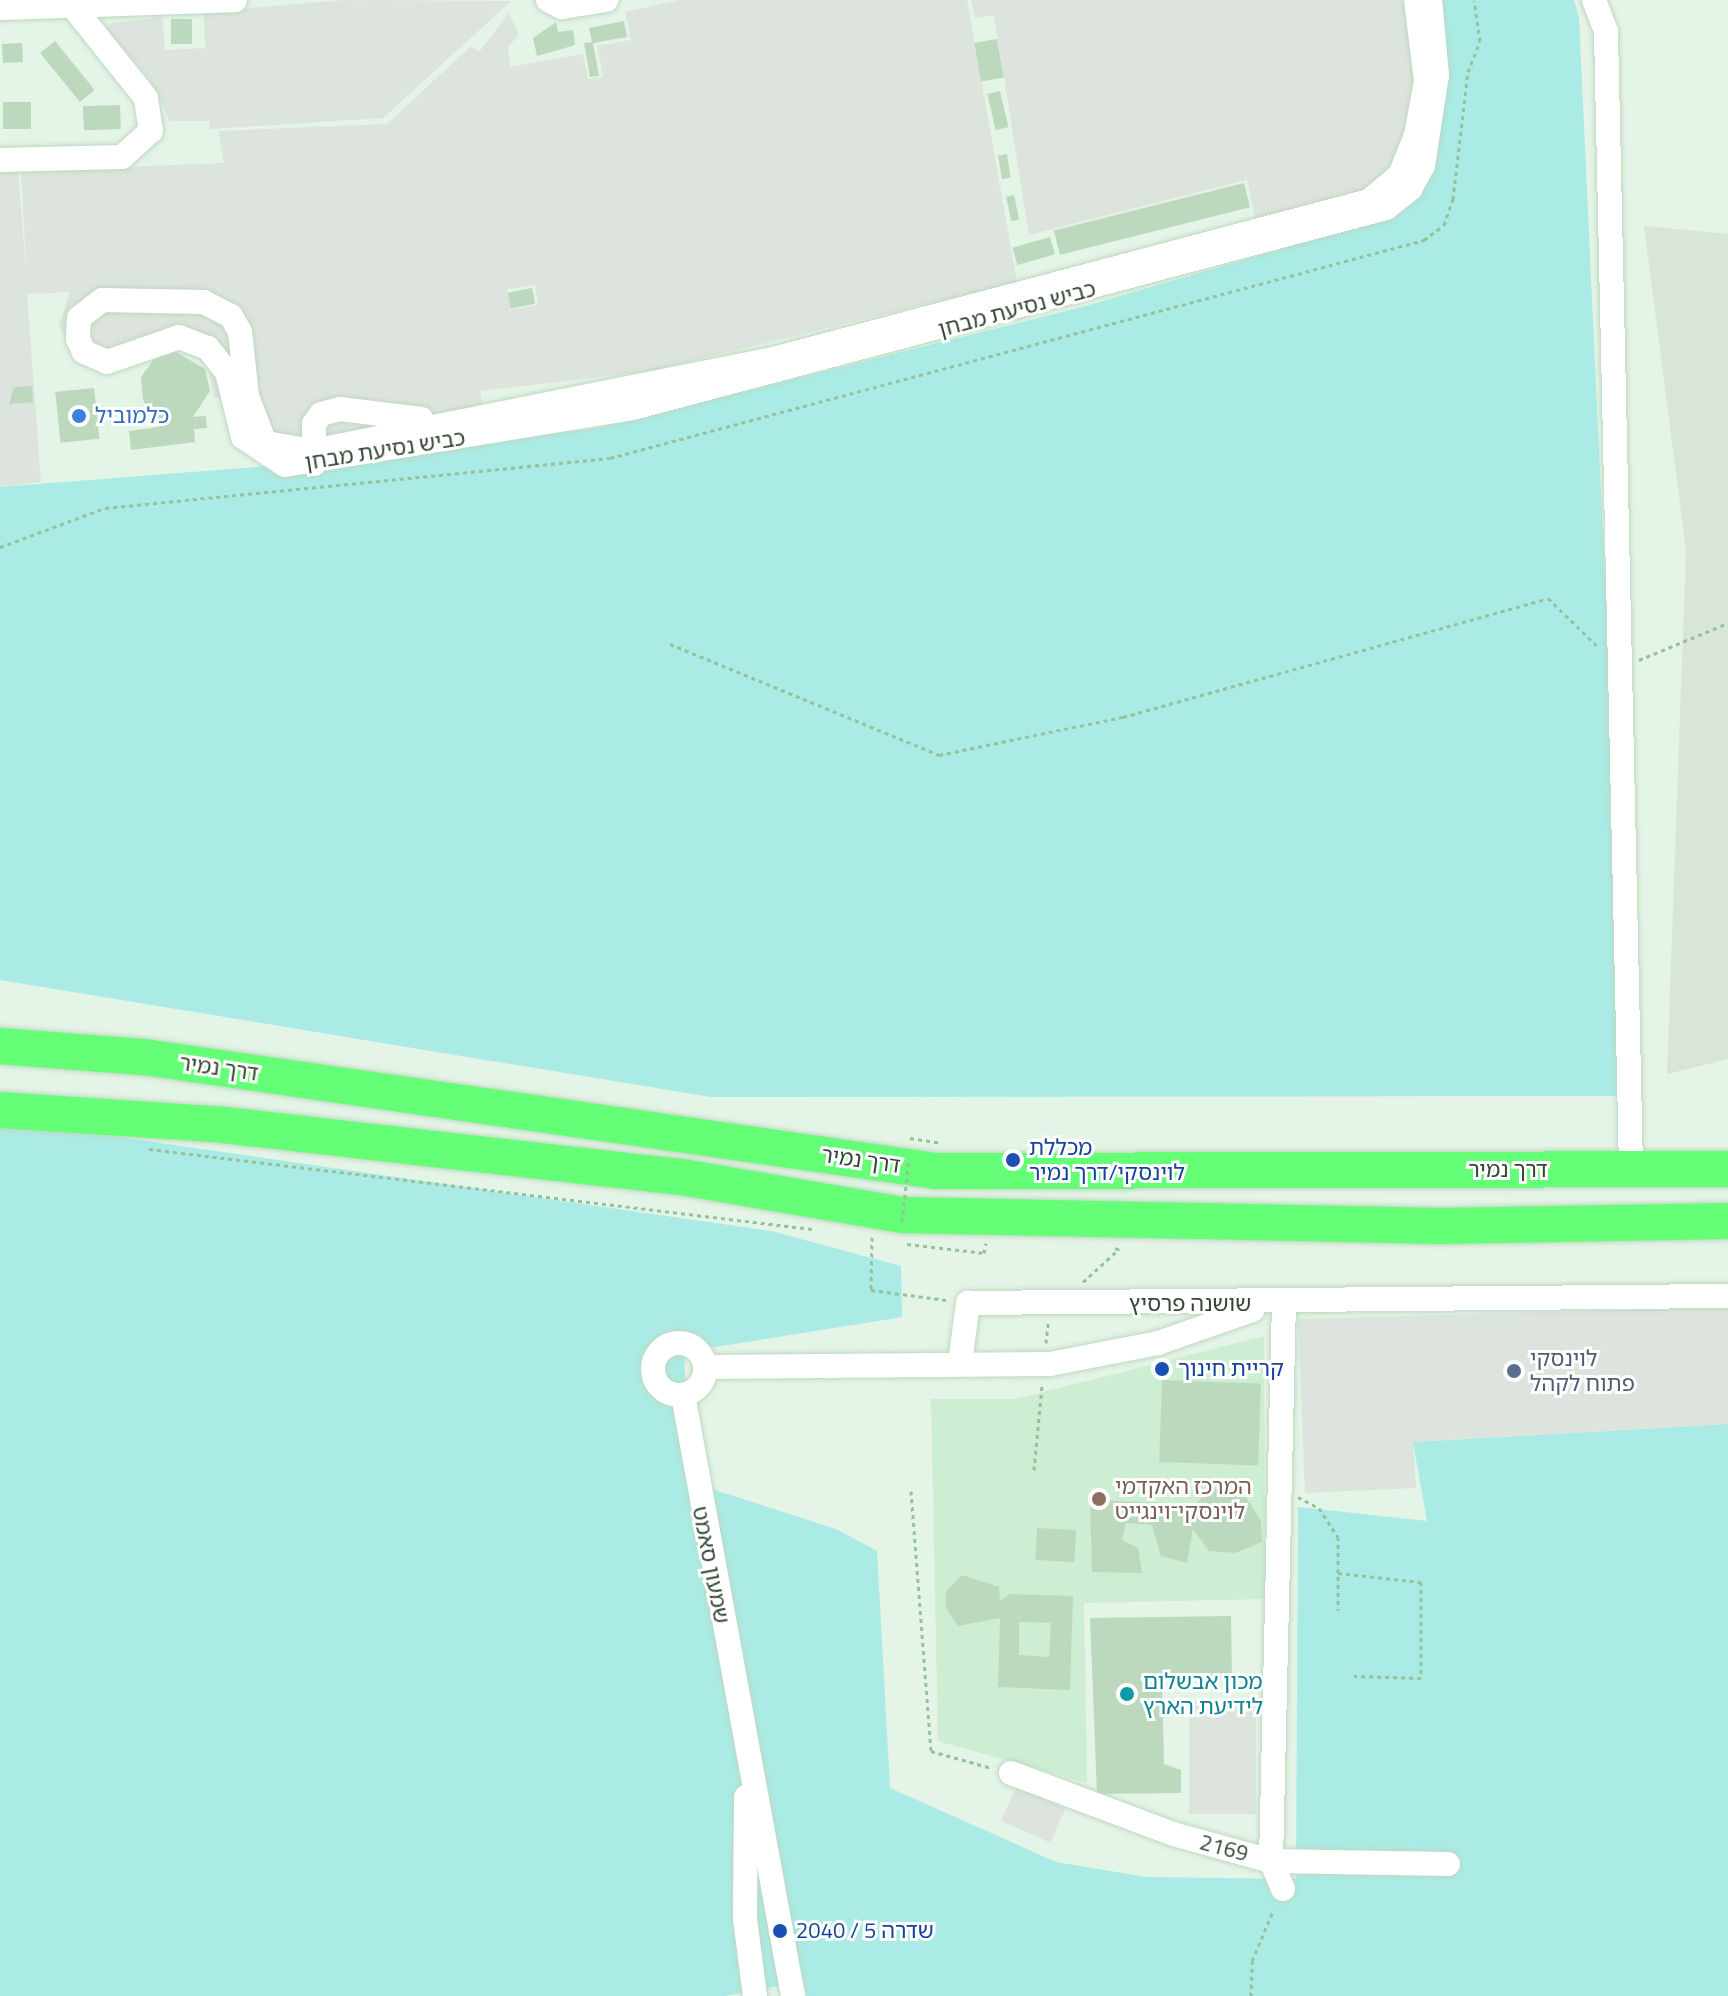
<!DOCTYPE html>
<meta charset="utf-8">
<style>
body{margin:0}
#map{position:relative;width:1728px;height:1996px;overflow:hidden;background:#e4f4e6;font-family:"Titillium Web","Noto Sans Hebrew",sans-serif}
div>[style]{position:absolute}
.industrial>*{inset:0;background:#d9e5d9}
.education>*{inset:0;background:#cdeed2}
.green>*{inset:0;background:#aaebe5}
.parking>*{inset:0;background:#dde4dd;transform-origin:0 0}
.building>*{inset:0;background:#bcd9bd;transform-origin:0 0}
.path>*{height:3px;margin-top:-1.5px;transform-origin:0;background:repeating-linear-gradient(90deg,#96c29b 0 4px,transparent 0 8px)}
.roads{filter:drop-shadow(0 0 2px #bdd8c0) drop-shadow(0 0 2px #bdd8c0)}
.minor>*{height:24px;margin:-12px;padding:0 12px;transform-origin:12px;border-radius:12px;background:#fff}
.minor>.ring{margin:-12px;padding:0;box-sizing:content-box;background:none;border:24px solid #fff;border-radius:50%}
.highway>*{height:36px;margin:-18px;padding:0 18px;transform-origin:18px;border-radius:18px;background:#64ff76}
.path-bridge>*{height:3px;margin-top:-1.5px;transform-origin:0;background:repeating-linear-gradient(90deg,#96c29b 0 4px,transparent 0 8px)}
.dots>*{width:22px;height:22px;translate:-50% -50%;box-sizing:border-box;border:4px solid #fff;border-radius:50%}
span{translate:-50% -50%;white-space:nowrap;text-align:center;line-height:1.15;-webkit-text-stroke:6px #fff;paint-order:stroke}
.street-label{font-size:22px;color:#344635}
.shop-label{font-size:22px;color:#366cbe}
.left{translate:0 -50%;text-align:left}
.transit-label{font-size:22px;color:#164399}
.service-label{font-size:22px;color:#4e5e75}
.education-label{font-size:22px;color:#785e54}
.culture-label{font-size:22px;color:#0d838f}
</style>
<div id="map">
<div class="industrial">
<div style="clip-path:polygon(1644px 226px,1728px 234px,1728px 1059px,1667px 1074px,1686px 550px)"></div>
</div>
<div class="education">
<div style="clip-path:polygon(1264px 1336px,1265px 1599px,1084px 1603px,1087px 1783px,938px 1741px,931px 1399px,1016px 1399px)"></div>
</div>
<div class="green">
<div style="clip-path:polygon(1437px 0,1574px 0,1579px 18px,1629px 1096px,711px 1097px,0 980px,0 487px,270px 466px,598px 428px,1086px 306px,1381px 220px)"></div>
<div style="clip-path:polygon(0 1120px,771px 1231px,901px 1266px,902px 1317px,684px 1352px,690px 1482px,836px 1529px,877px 1551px,890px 1788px,1056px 1862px,1147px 1877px,1296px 1879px,1298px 1507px,1427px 1521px,1413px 1442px,1728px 1424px,1728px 1996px,807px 1996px,803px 1981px,725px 1996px,0 1996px)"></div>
</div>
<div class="parking">
<div style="clip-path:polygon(345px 0,511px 1px,383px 118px,210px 129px,209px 121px,170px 121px,150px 79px,105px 30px,111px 23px,162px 17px,165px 50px,205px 48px,204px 12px)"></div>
<div style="clip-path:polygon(evenodd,679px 0,967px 0,1017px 282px,650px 371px,480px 391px,488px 443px,270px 466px,230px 400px,214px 397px,206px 359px,185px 346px,98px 370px,78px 364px,59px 326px,70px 292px,27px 294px,41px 482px,0 487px,0 170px,18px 169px,27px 283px,21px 171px,224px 163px,218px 131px,387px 124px,471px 46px,479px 52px,509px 13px,519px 35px,508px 47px,510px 67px,583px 54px,588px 79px,603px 77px,597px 46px,631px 40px,625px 12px,679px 0,535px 285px,538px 305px,510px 310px,507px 289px,535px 285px)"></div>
<div style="clip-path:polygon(971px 0,1409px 0,1417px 84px,1398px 162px,1376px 186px,1256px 222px,1247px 180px,1029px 235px,994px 15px,975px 18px)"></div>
<div style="clip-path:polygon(1728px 1307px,1728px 1424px,1413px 1442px,1416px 1488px,1305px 1493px,1298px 1319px)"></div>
<div style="left:1189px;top:1702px;width:67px;height:112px"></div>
<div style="left:1016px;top:1787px;width:54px;height:37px;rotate:24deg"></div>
</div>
<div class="building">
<div style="left:171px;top:19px;width:21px;height:25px"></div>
<div style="clip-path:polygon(624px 21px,627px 37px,593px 43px,599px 76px,590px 77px,584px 43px,592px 42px,589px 28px)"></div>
<div style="clip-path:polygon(556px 22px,558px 32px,573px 30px,575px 45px,537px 56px,533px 38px)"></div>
<div style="left:997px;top:39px;width:39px;height:23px;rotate:80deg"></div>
<div style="left:55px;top:41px;width:63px;height:19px;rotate:51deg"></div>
<div style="left:22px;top:43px;width:19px;height:20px;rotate:87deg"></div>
<div style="left:1000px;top:91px;width:37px;height:13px;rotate:77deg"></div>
<div style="left:3px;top:102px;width:28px;height:27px"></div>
<div style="left:120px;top:105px;width:24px;height:37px;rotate:88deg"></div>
<div style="left:1007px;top:154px;width:24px;height:9px;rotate:81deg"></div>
<div style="left:1244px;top:183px;width:25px;height:196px;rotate:76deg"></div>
<div style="left:1014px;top:195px;width:25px;height:8px;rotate:78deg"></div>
<div style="left:1050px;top:237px;width:18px;height:39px;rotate:74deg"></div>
<div style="left:532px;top:288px;width:16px;height:25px;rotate:79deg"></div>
<div style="clip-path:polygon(176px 352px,205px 369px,210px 391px,193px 417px,206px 416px,207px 428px,194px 429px,195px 442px,131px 450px,129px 431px,159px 427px,143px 400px,141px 377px,154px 359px)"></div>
<div style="clip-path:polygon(32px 386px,33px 402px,9px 404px,14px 387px)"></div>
<div style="left:94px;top:388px;width:51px;height:39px;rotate:84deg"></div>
<div style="left:1162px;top:1380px;width:99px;height:82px;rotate:2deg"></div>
<div style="clip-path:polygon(1211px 1488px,1244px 1494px,1261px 1521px,1262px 1542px,1235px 1553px,1209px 1551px,1193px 1529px,1187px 1563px,1161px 1556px,1152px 1525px,1126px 1523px,1122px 1540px,1138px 1548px,1142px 1573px,1092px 1572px,1090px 1500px,1196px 1504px)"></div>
<div style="left:1037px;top:1528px;width:39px;height:32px;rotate:3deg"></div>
<div style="clip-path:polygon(evenodd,962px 1575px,999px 1587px,1000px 1601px,1010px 1594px,1073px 1596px,1070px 1690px,998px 1687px,1000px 1618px,958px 1626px,946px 1608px,946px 1591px,962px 1575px,1019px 1622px,1051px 1623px,1049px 1657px,1019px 1655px,1019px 1622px)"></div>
<div style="clip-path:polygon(1231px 1616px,1232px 1679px,1162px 1678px,1164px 1764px,1181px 1770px,1181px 1793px,1097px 1794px,1090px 1618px)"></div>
</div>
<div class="path">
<div style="left:0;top:547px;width:112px;rotate:-20.4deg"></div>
<div style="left:105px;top:508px;width:507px;rotate:-5.65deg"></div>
<div style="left:610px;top:458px;width:843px;rotate:-14.99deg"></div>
<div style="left:1424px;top:240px;width:25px;rotate:-37deg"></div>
<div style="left:1444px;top:225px;width:28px;rotate:-71deg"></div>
<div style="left:1453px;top:199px;width:128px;rotate:-83.3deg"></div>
<div style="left:1468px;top:72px;width:33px;rotate:-69deg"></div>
<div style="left:1480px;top:41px;width:41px;rotate:-98.3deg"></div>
<div style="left:670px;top:644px;width:291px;rotate:22.4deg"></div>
<div style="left:939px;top:755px;width:188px;rotate:-11.7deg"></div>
<div style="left:1123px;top:717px;width:441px;rotate:-15.6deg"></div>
<div style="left:1548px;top:598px;width:70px;rotate:44.4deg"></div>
<div style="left:1639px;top:660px;width:96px;rotate:-22.6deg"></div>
<div style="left:910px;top:1138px;width:31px;rotate:9deg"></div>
<div style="left:149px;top:1149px;width:668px;rotate:6.88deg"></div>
<div style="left:872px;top:1237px;width:53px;rotate:91.1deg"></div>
<div style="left:871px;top:1290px;width:76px;rotate:7.6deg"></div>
<div style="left:907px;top:1244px;width:78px;rotate:6.7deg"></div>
<div style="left:984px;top:1253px;width:10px;rotate:-79deg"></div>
<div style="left:1083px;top:1282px;width:49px;rotate:-42.5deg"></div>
<div style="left:1119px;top:1249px;width:8px;rotate:-173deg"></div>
<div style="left:1046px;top:1343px;width:20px;rotate:-84deg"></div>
<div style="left:1034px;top:1470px;width:84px;rotate:-84.6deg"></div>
<div style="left:911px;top:1491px;width:261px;rotate:85.6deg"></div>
<div style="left:931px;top:1751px;width:63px;rotate:15.6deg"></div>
<div style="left:1298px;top:1497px;width:24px;rotate:28deg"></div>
<div style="left:1319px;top:1508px;width:35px;rotate:57deg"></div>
<div style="left:1338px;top:1537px;width:73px;rotate:90deg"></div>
<div style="left:1338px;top:1573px;width:83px;rotate:6.2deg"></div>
<div style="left:1421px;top:1582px;width:96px;rotate:90deg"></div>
<div style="left:1421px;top:1678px;width:67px;rotate:-178.3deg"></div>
<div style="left:1251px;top:1996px;width:35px;rotate:-88deg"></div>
<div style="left:1252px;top:1961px;width:56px;rotate:-67.1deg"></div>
</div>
<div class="roads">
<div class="minor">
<div style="left:548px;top:0;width:16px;rotate:27deg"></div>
<div style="left:562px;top:7px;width:45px;rotate:-9deg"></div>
<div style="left:1416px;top:0;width:82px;rotate:83deg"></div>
<div style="left:1426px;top:81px;width:55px;rotate:100.5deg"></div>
<div style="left:1416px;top:135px;width:43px;rotate:111.8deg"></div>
<div style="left:1400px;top:175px;width:40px;rotate:140deg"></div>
<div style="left:1369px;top:201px;width:617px;rotate:165.15deg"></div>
<div style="left:773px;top:359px;width:469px;rotate:168.7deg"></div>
<div style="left:313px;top:451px;width:49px;rotate:-170.5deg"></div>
<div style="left:265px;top:443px;width:50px;rotate:-111deg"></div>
<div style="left:247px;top:396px;width:64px;rotate:-96.2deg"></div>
<div style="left:240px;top:332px;width:18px;rotate:-119deg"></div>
<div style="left:231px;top:316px;width:30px;rotate:-153deg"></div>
<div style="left:204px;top:302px;width:102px;rotate:-178.9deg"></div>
<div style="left:102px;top:300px;width:29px;rotate:142deg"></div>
<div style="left:79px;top:318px;width:21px;rotate:93deg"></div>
<div style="left:78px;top:339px;width:14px;rotate:65deg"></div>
<div style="left:84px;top:352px;width:25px;rotate:23deg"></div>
<div style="left:107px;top:362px;width:76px;rotate:-19.1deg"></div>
<div style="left:179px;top:337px;width:31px;rotate:21deg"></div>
<div style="left:208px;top:348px;width:31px;rotate:52deg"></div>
<div style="left:227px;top:372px;width:67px;rotate:76.2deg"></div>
<div style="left:243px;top:437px;width:50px;rotate:33.7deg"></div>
<div style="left:285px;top:465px;width:353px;rotate:-9.3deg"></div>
<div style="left:633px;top:408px;width:779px;rotate:-14.87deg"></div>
<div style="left:1386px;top:208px;width:31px;rotate:-38deg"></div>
<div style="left:1410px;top:189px;width:26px;rotate:-61deg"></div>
<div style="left:1423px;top:166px;width:92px;rotate:-81.3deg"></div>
<div style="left:1437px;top:75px;width:75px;rotate:-95.3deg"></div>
<div style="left:1594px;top:0;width:34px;rotate:69deg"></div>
<div style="left:1606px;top:32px;width:1137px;rotate:88.74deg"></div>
<div style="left:0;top:8px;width:235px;rotate:-1.9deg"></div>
<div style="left:0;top:160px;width:122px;rotate:-1.4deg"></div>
<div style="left:122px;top:157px;width:39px;rotate:-42deg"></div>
<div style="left:151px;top:131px;width:33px;rotate:-99deg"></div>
<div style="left:146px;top:98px;width:120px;rotate:-128.6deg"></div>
<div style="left:314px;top:464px;width:40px;rotate:-90deg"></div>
<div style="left:314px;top:424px;width:12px;rotate:-55deg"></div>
<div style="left:321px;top:414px;width:20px;rotate:-15deg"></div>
<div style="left:340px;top:409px;width:82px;rotate:7deg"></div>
<div class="ring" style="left:653px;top:1343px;width:28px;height:28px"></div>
<div style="left:960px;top:1363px;width:61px;rotate:-82.4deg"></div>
<div style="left:968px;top:1303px;width:760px;rotate:-0.53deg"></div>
<div style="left:705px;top:1367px;width:345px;rotate:-0.5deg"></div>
<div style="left:1050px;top:1364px;width:110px;rotate:-11deg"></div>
<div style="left:1158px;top:1343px;width:100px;rotate:-19.3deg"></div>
<div style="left:683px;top:1395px;width:611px;rotate:79.63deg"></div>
<div style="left:1011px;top:1773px;width:173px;rotate:20.6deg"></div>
<div style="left:1173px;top:1834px;width:102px;rotate:15.4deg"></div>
<div style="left:1271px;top:1861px;width:177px;rotate:1deg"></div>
<div style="left:746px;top:1797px;width:122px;rotate:90.5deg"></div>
<div style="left:745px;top:1919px;width:78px;rotate:82.6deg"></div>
<div style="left:1283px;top:1889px;width:30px;rotate:-113deg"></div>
<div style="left:1271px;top:1861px;width:558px;rotate:-88.67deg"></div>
</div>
<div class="highway">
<div style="left:0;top:1046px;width:144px;rotate:4.4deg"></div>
<div style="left:144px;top:1057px;width:800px;rotate:8.19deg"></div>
<div style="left:936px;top:1171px;width:792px;rotate:-0.14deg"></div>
<div style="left:0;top:1110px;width:225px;rotate:3.8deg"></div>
<div style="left:224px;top:1125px;width:467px;rotate:6.5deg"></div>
<div style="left:688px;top:1178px;width:217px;rotate:9.8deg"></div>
<div style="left:902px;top:1215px;width:538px;rotate:1.17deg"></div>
<div style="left:1440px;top:1226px;width:288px;rotate:-1deg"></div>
</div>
</div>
<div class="path-bridge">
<div style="left:902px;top:1222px;width:63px;rotate:-83.7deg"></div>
</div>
<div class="dots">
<div style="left:79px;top:416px;background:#3f7fe0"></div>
<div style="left:1013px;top:1160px;background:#1a4fb4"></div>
<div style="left:1162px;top:1369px;background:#1a4fb4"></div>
<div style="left:1514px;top:1371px;background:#5c6f8a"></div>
<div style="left:1099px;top:1499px;background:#8d6e63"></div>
<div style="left:1127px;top:1694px;background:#0f9aa8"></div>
<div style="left:780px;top:1931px;background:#1a4fb4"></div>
</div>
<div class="street-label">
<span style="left:1017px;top:309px;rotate:-15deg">כביש נסיעת מבחן</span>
<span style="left:385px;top:450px;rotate:-9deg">כביש נסיעת מבחן</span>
<span style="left:219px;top:1068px;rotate:8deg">דרך נמיר</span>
<span style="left:861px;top:1160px;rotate:8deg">דרך נמיר</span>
<span style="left:1508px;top:1170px">דרך נמיר</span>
<span style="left:1190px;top:1304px">שושנה פרסיץ</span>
<span style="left:711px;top:1565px;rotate:79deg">שמעון סאמט</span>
<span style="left:1224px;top:1848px;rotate:15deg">2169</span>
</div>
<div class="shop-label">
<span class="left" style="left:95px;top:416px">כלמוביל</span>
</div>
<div class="transit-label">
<span class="left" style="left:1029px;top:1160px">מכללת<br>לוינסקי/דרך נמיר</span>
<span class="left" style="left:1178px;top:1369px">קריית חינוך</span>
<span class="left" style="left:796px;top:1931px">שדרה 5 / 2040</span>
</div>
<div class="service-label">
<span class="left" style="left:1530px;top:1371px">לוינסקי<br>פתוח לקהל</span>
</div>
<div class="education-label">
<span class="left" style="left:1115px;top:1499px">המרכז האקדמי<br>לוינסקי־וינגייט</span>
</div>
<div class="culture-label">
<span class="left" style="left:1143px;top:1694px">מכון אבשלום<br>לידיעת הארץ</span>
</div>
</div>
